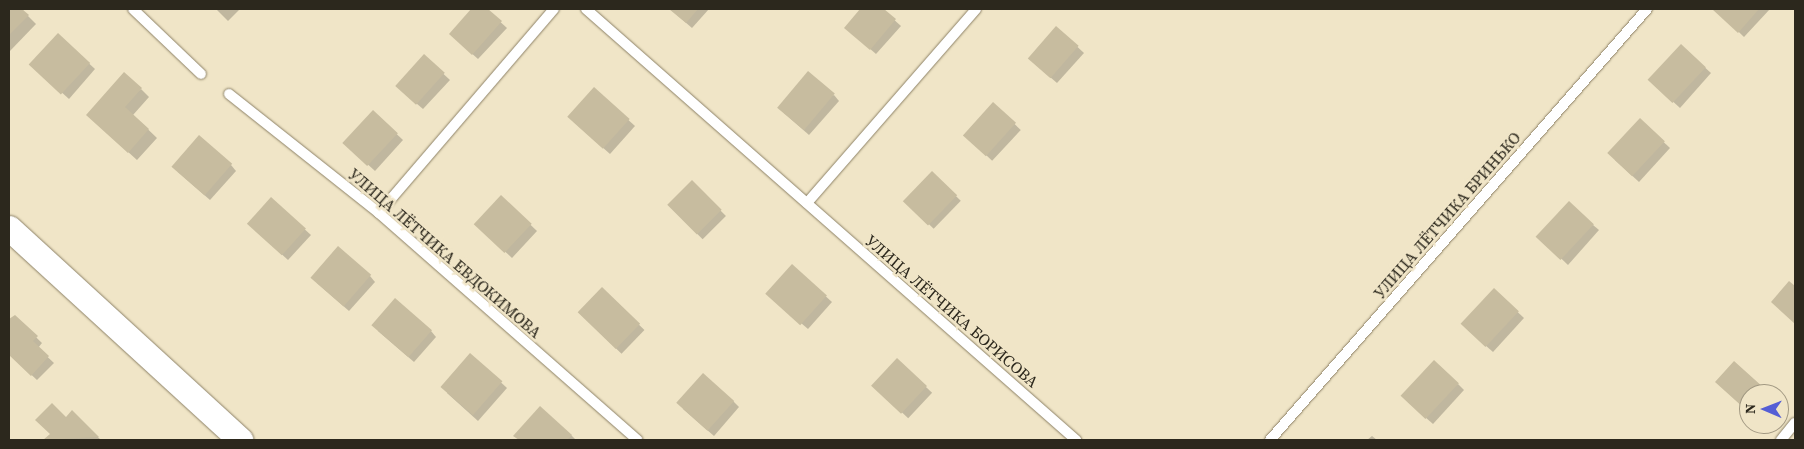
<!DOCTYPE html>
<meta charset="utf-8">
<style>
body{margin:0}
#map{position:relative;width:1804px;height:449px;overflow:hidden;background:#f0e5c7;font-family:"Source Serif 4",serif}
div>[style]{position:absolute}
.shadow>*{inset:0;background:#0003;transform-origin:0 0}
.building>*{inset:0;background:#c7bc9f;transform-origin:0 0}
.roads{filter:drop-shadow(0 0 1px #8d8267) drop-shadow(0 0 1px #8d8267)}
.service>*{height:10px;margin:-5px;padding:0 5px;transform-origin:5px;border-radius:5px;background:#fff}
.tertiary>*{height:25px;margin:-12.5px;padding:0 12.5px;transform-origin:12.5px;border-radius:12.5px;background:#fff}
span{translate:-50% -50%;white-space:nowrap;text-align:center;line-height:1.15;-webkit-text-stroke:5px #f0e5c7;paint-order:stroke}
.street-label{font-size:16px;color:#2c281d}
.frame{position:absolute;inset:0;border:10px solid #2c281d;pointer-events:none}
.north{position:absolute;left:1739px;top:384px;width:50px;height:50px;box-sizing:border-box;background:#f0e5c7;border:1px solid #a29983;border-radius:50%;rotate:271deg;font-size:14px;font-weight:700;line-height:20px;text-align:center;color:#2c281d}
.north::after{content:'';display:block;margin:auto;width:18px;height:22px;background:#555ed5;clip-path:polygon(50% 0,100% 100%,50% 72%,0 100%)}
</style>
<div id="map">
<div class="shadow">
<div style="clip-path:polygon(9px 9px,21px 9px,36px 24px,9px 52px)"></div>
<div style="clip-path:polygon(216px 9px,240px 9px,228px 21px)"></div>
<div style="clip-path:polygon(473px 9px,486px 9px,507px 28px,478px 59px,450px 34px)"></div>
<div style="clip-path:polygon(670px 9px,709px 9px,692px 28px)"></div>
<div style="clip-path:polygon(862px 9px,882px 9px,901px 26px,876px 54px,846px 28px)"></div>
<div style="clip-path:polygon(1715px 9px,1770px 9px,1744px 37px)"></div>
<div style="clip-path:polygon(1057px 28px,1084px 53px,1057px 83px,1035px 64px)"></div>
<div style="clip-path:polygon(58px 35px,95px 69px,69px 99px,37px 70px)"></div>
<div style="clip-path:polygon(1681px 46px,1711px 73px,1680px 108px,1656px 86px)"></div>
<div style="clip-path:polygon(424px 56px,450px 80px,423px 109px,403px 92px)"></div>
<div style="clip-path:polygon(141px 89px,149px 97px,133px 115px,157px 138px,137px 160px,96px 123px)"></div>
<div style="clip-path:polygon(594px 89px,635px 126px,610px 154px,575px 123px)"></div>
<div style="clip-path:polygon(834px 95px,839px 101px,809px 135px,784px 113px)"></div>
<div style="left:993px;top:104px;width:38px;height:42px;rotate:43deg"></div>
<div style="clip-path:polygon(373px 112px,403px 140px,375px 171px,351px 149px)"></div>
<div style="clip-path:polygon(1640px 120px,1670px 148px,1639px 182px,1615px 160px)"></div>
<div style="clip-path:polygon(231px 165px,236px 171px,210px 200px,178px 172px)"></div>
<div style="left:932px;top:173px;width:40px;height:39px;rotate:44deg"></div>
<div style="left:692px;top:182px;width:48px;height:33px;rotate:45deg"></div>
<div style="clip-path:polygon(501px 197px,537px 231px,512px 258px,481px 229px)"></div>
<div style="clip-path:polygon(271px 199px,311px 235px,288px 260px,255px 230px)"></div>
<div style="clip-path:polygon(1593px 225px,1599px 230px,1568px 265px,1544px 242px)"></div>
<div style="clip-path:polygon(792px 266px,832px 302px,808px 329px,773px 299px)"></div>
<div style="clip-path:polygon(370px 276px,375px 282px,349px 311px,317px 283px)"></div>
<div style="left:602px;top:289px;width:59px;height:33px;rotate:44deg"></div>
<div style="clip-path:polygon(1494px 290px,1524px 318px,1493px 352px,1468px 330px)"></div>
<div style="clip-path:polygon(15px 317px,42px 343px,38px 348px,54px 363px,37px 380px,9px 354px,9px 320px)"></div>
<div style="clip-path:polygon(378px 331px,431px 331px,436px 337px,414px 362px)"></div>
<div style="clip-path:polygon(471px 355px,507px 388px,478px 421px,447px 393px)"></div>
<div style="left:897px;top:360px;width:48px;height:35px;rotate:43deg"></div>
<div style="clip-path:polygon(1734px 362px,1768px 394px,1749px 394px,1749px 411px,1722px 387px)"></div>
<div style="clip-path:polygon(1458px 384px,1464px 390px,1433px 424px,1408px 402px)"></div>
<div style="clip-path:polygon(733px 401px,739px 407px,714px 436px,683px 409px)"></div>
<div style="clip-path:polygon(72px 412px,101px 440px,45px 440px)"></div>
<div style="clip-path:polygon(571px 435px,576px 440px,520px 440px,515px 436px)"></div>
<div style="clip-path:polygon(1372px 436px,1377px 440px,1367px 440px)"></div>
</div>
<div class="building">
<div style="clip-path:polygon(9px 9px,22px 9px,29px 15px,9px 35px)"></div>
<div style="clip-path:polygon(471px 9px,488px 9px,502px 21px,472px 55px,449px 34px)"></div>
<div style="clip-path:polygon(669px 9px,698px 9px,686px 23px)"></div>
<div style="clip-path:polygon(860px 9px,884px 9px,896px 19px,870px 50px,844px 28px)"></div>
<div style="clip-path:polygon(1712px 9px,1759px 9px,1738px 33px)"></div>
<div style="left:1056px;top:26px;width:30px;height:43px;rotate:41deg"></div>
<div style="left:58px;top:33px;width:44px;height:43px;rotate:43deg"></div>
<div style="left:1681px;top:44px;width:34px;height:49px;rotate:43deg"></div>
<div style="left:424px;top:54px;width:28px;height:43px;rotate:42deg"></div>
<div style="left:808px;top:71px;width:35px;height:48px;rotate:40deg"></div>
<div style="clip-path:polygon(124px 72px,142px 88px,125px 107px,149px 129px,128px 153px,86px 115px)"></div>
<div style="left:594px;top:87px;width:48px;height:40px;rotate:42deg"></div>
<div style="left:993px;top:102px;width:31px;height:45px;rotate:42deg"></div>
<div style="left:373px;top:110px;width:34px;height:45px;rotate:43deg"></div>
<div style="left:1640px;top:118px;width:34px;height:48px;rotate:43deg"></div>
<div style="left:199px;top:135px;width:44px;height:42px;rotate:41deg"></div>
<div style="left:932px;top:171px;width:35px;height:42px;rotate:44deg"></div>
<div style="left:692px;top:180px;width:42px;height:35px;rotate:45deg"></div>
<div style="left:501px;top:195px;width:42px;height:40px;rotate:43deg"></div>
<div style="left:271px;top:197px;width:47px;height:36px;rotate:42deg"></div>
<div style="left:1569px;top:201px;width:34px;height:49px;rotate:43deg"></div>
<div style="left:338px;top:246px;width:44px;height:42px;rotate:41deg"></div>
<div style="left:792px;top:264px;width:47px;height:40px;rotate:42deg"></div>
<div style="clip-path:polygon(1789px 281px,1795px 286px,1795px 324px,1771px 302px)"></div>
<div style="left:602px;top:287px;width:53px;height:35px;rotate:44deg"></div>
<div style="left:1494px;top:288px;width:34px;height:49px;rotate:43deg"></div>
<div style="left:395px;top:298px;width:49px;height:36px;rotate:41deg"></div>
<div style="clip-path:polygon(15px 315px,38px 336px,33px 341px,49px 356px,31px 376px,9px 355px,9px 319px)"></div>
<div style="left:470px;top:353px;width:43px;height:45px;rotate:41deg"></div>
<div style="left:897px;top:358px;width:41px;height:38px;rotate:43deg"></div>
<div style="left:1434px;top:360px;width:34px;height:49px;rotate:43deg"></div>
<div style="clip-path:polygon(1734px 361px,1764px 388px,1759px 394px,1749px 394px,1745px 409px,1715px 382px)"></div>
<div style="left:703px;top:373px;width:42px;height:40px;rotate:42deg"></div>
<div style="clip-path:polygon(52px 403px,66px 417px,72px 410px,99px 437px,43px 440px,50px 434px,35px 420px)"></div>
<div style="clip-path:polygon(540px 406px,572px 435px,567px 440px,519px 440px,513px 436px)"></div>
</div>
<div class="roads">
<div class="service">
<div style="left:133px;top:9px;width:94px;rotate:43.7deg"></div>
<div style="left:586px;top:9px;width:653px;rotate:41.33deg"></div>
<div style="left:229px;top:94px;width:191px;rotate:38.4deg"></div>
<div style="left:379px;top:213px;width:344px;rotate:41.3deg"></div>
<div style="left:807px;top:203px;width:257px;rotate:-48.9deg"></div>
<div style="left:379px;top:213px;width:269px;rotate:-49.4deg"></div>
<div style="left:1270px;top:440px;width:573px;rotate:-48.82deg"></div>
<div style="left:1781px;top:440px;width:22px;rotate:-51deg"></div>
</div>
<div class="tertiary">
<div style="left:9px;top:228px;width:314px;rotate:42.5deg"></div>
</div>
</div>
<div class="street-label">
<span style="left:1447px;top:215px;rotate:-49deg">УЛИЦА ЛЁТЧИКА БРИНЬКО</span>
<span style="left:445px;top:253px;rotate:41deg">УЛИЦА ЛЁТЧИКА ЕВДОКИМОВА</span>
<span style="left:952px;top:311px;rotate:41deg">УЛИЦА ЛЁТЧИКА БОРИСОВА</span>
</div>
<div class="frame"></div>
<div class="north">N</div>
</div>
